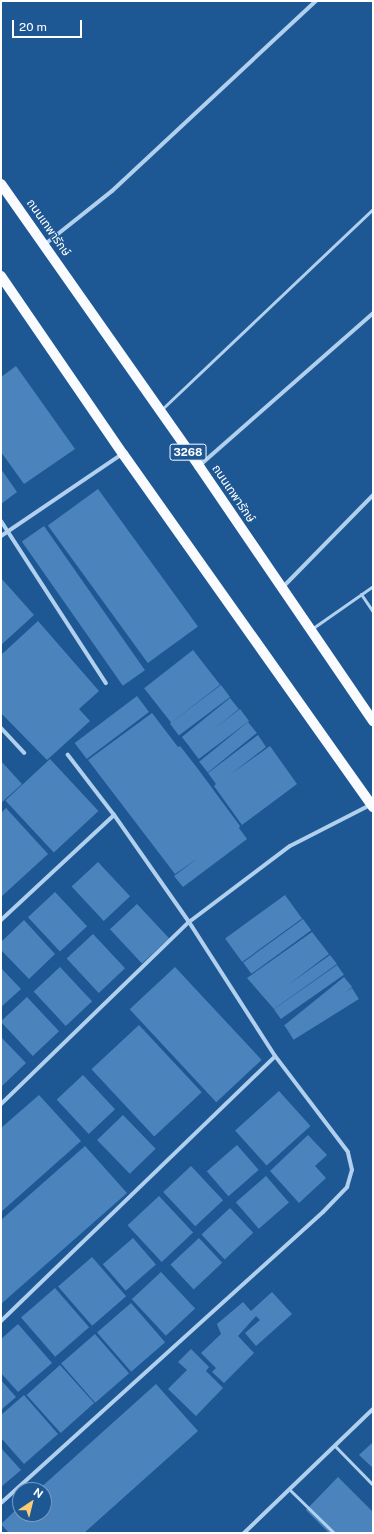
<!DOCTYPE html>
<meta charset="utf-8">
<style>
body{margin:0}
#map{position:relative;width:374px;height:1534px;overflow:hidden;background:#1e5894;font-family:"Public Sans","Noto Sans Thai",sans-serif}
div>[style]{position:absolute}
.building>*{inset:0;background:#4b83bd;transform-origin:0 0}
.service>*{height:3px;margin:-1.5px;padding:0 1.5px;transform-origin:1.5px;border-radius:1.5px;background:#b1d0ee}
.minor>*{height:4px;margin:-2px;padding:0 2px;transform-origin:2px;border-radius:2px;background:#b1d0ee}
.primary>*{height:10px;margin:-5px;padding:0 5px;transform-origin:5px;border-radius:5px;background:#f9fbff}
span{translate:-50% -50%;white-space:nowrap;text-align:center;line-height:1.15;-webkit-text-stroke:3px #1e5894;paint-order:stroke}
.shield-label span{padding:1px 3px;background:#1e5894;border:1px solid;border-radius:3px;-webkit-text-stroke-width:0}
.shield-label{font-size:11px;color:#fff;font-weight:700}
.street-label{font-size:12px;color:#fff}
.frame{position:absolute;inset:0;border:2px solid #fff;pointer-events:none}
.north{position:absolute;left:12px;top:1482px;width:40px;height:40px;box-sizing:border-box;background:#1e5894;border:1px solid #789bbf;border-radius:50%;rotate:35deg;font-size:11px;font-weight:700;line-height:16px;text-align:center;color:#fff}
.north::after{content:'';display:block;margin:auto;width:14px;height:18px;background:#fdcd71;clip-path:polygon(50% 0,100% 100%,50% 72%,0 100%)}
.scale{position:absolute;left:12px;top:20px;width:70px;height:18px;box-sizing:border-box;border:2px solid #fff;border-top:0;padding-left:5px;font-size:12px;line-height:14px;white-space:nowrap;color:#fff;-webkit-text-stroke:3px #1e5894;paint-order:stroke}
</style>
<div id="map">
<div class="building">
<div style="clip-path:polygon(16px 366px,75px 449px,24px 484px,1px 452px,1px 377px)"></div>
<div style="clip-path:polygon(1px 469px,17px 492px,1px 504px)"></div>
<div style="left:98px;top:489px;width:170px;height:62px;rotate:54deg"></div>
<div style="left:44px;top:526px;width:176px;height:27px;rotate:55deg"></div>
<div style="clip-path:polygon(1px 578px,34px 615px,1px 645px)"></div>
<div style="clip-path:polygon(38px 621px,99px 691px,79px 709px,90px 721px,47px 760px,1px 713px,1px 655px)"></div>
<div style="left:193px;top:650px;width:44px;height:62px;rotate:52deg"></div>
<div style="left:221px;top:685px;width:15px;height:64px;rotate:53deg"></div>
<div style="left:137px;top:696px;width:20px;height:78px;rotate:53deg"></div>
<div style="left:230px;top:698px;width:14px;height:62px;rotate:51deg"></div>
<div style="left:240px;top:709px;width:15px;height:63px;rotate:53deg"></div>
<div style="clip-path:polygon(152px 713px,178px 747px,180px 746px,198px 769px,240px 826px,239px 828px,247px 839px,183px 887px,174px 876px,198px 858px,175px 874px,88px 760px)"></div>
<div style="left:248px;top:722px;width:14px;height:63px;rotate:51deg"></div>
<div style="clip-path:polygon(258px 735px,266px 747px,231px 774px,270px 746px,297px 784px,242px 825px,214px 786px,216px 784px,208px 773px)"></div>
<div style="left:50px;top:759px;width:71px;height:61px;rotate:47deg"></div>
<div style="clip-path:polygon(1px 761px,22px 784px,1px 803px)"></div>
<div style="clip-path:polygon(6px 808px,48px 854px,1px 897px,1px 813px)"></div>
<div style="left:98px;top:862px;width:47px;height:36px;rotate:47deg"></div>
<div style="left:55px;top:892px;width:47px;height:37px;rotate:47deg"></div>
<div style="left:285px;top:895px;width:29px;height:74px;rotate:54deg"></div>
<div style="left:137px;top:904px;width:47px;height:37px;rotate:47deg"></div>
<div style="left:303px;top:919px;width:14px;height:74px;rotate:54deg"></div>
<div style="clip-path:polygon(24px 920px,55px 954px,29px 979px,1px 950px,1px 942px)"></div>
<div style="clip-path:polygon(312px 932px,329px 954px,288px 985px,330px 955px,337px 964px,274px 1009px,247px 978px)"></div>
<div style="left:93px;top:934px;width:47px;height:36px;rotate:47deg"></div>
<div style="left:337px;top:965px;width:12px;height:77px;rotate:55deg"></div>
<div style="left:60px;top:967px;width:47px;height:36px;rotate:47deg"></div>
<div style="left:175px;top:967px;width:127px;height:62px;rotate:47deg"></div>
<div style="clip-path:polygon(1px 968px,21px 989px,1px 1007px)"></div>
<div style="left:344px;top:977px;width:13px;height:77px;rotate:51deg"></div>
<div style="left:352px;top:988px;width:13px;height:77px;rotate:58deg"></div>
<div style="left:27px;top:997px;width:47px;height:36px;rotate:47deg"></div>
<div style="left:139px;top:1025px;width:92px;height:65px;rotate:47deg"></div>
<div style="clip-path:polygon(1px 1037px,26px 1063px,1px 1087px)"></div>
<div style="left:83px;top:1075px;width:47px;height:36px;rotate:47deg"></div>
<div style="left:279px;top:1091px;width:47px;height:59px;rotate:48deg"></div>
<div style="clip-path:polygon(39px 1095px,81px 1141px,1px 1212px,1px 1128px)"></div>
<div style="left:123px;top:1115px;width:47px;height:36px;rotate:46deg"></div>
<div style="clip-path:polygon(308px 1135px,327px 1155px,315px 1166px,326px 1178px,299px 1203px,270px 1171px)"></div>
<div style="left:237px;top:1145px;width:33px;height:40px;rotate:49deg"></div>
<div style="clip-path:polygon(85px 1146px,127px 1193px,1px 1304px,1px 1220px)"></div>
<div style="left:191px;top:1166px;width:47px;height:38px;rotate:47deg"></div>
<div style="left:266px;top:1176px;width:35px;height:40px;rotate:49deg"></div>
<div style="left:159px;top:1196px;width:50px;height:43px;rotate:47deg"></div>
<div style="left:230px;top:1208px;width:34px;height:39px;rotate:47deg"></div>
<div style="left:133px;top:1238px;width:35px;height:40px;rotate:49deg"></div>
<div style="left:199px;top:1238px;width:34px;height:39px;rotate:47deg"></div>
<div style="left:92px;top:1257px;width:52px;height:45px;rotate:49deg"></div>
<div style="left:161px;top:1272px;width:50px;height:40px;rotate:47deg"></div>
<div style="left:55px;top:1288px;width:52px;height:45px;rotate:49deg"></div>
<div style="clip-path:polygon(272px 1292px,292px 1314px,256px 1346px,245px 1333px,260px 1320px,256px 1316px,238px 1336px,254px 1353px,224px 1383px,212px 1372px,216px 1368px,201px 1353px,221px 1334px,217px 1324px,243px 1302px,251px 1311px)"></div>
<div style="left:131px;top:1303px;width:52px;height:45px;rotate:49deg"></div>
<div style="clip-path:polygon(18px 1324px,52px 1363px,18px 1392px,1px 1373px,1px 1339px)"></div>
<div style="left:95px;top:1334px;width:52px;height:45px;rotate:49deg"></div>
<div style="clip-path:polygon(191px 1349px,209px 1367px,206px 1371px,223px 1388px,196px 1416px,168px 1389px,187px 1370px,178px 1362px)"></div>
<div style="left:60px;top:1365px;width:51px;height:45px;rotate:48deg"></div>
<div style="clip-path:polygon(1px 1380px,16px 1397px,1px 1410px)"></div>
<div style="clip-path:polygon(156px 1384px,198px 1431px,84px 1533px,9px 1533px,1px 1524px,20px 1506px,20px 1514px,44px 1514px,44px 1490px,38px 1490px)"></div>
<div style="clip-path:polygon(24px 1395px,58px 1434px,24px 1464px,1px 1438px,1px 1415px)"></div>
<div style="clip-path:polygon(373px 1442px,373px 1468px,359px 1455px)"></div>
<div style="clip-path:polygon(1px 1448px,21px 1470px,1px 1487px)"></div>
<div style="clip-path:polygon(338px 1477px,373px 1512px,373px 1533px,329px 1533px,306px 1510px)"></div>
</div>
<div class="service">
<div style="left:161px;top:410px;width:292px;rotate:-43.5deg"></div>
<div style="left:361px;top:594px;width:22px;rotate:56deg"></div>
<div style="left:313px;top:628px;width:73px;rotate:-35deg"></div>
<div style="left:335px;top:1446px;width:54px;rotate:45.7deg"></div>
<div style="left:290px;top:1490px;width:62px;rotate:44.3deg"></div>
</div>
<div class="minor">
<div style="left:44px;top:245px;width:87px;rotate:-38.5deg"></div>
<div style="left:112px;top:191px;width:279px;rotate:-43deg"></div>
<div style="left:199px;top:466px;width:232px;rotate:-41.3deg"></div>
<div style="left:1px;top:521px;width:193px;rotate:57.1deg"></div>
<div style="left:1px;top:536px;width:146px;rotate:-34.1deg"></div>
<div style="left:282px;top:588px;width:130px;rotate:-45.6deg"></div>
<div style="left:1px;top:728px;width:34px;rotate:47deg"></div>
<div style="left:1px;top:920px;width:154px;rotate:-42.9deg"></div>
<div style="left:1px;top:1104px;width:262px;rotate:-44.1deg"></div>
<div style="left:189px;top:922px;width:126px;rotate:-37deg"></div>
<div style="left:290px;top:846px;width:90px;rotate:-27.1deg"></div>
<div style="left:1px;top:1321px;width:381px;rotate:-44deg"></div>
<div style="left:1px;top:1503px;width:434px;rotate:-42.1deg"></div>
<div style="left:323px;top:1212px;width:35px;rotate:-46deg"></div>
<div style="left:347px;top:1187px;width:18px;rotate:-74deg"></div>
<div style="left:352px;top:1170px;width:18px;rotate:-103deg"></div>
<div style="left:348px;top:1152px;width:121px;rotate:-127.2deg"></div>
<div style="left:275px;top:1056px;width:159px;rotate:-122.7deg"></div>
<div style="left:189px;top:922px;width:131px;rotate:-125deg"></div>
<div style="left:114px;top:815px;width:76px;rotate:-127.5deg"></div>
<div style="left:244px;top:1533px;width:179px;rotate:-43.9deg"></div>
</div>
<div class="primary">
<div style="left:1px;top:184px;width:345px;rotate:54.9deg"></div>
<div style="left:199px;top:466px;width:309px;rotate:55.7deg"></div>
<div style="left:1px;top:276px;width:216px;rotate:55.6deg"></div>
<div style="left:123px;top:454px;width:433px;rotate:54.7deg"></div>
</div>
<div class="shield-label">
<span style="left:188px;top:452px">3268</span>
</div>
<div class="street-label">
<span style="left:48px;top:228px;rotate:55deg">ถนนเทพารักษ์</span>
<span style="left:233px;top:494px;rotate:56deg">ถนนเทพารักษ์</span>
</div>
<div class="frame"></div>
<div class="north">N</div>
<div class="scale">20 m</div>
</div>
